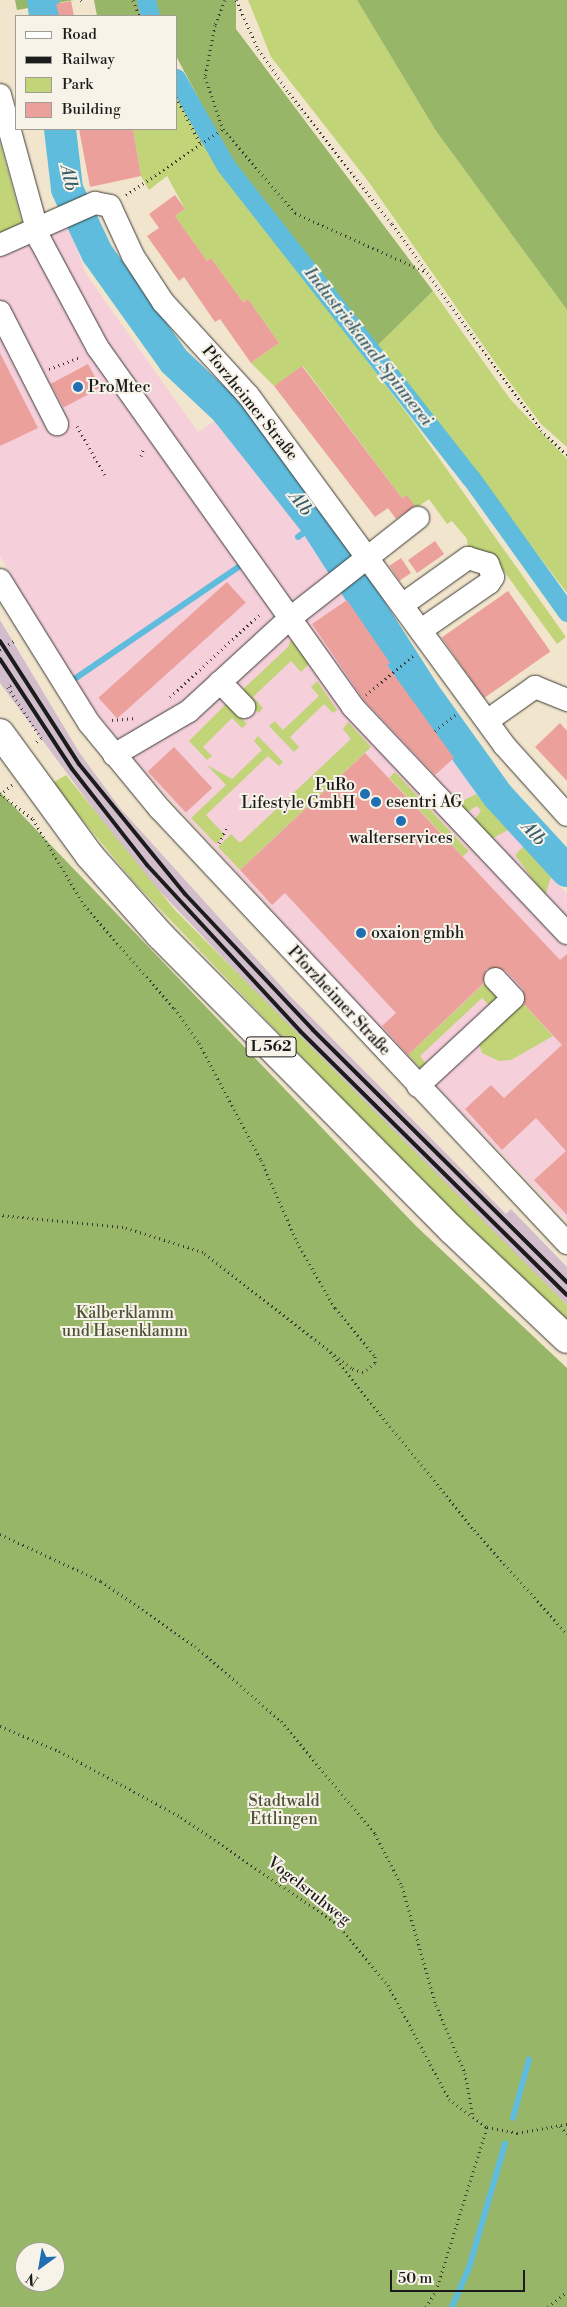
<!DOCTYPE html>
<meta charset="utf-8">
<style>
body{margin:0}
#map{position:relative;width:567px;height:2307px;overflow:hidden;background:#f1e6cd;font-family:"Libre Bodoni",serif}
div>[style]{position:absolute}
.built>*{inset:0;background:#f5cfda}
.industrial>*{inset:0;background:#d1bdcb}
.green>*{inset:0;background:#c1d478;transform-origin:0 0}
.forest>*{inset:0;background:#98b668}
.stream>*{height:5.5px;margin:-2.75px;padding:0 2.75px;transform-origin:2.75px;border-radius:2.75px;background:#5fbcdd}
.canal>*{height:19px;margin:-9.5px;padding:0 9.5px;transform-origin:9.5px;border-radius:9.5px;background:#5fbcdd}
.river>*{height:32px;margin:-16px;padding:0 16px;transform-origin:16px;border-radius:16px;background:#5fbcdd}
.building>*{inset:0;background:#eba09c;transform-origin:0 0}
.path>*{height:3px;margin-top:-1.5px;transform-origin:0;background:repeating-linear-gradient(90deg,#3c3a37 0 1px,transparent 0 5px)}
.roads{filter:drop-shadow(0 0 1px #3c3a37) drop-shadow(0 0 1px #3c3a37)}
.minor>*{height:22px;margin:-11px;padding:0 11px;transform-origin:11px;border-radius:11px;background:#fff}
.major>*{height:28px;margin:-14px;padding:0 14px;transform-origin:14px;border-radius:14px;background:#fff}
.rail>*{height:4px;margin:-2px;padding:0 2px;transform-origin:2px;border-radius:2px;background:#1c1c1c}
.dots>*{width:14px;height:14px;translate:-50% -50%;box-sizing:border-box;border:2px solid #f7f3e8;border-radius:50%}
span{translate:-50% -50%;white-space:nowrap;text-align:center;line-height:1.15;-webkit-text-stroke:4px #f7f3e8;paint-order:stroke}
.shield-label span{padding:1px 4px;background:#f7f3e8;border:1px solid;border-radius:4px;-webkit-text-stroke-width:0}
.shield-label{font-size:15px;color:#1c1c1c;font-weight:700}
.poi-label{font-size:16px;color:#1c1c1c}
.left{translate:0 -50%;text-align:left}
.right{translate:-100% -50%;text-align:right}
.street-label{font-size:16px;color:#1c1c1c}
.park-label{font-size:16px;color:#4e5338}
.water-label{font-size:18px;color:#375c69;font-style:italic}
.legend{position:absolute;left:15px;top:15px;width:162px;height:115px;box-sizing:border-box;background:#f7f3e8;border:1px solid #9f9d96;margin:0;padding:6px 9px;list-style:none;font-size:15px;color:#1c1c1c}
.legend li{display:flex;align-items:center;gap:10px;height:25px}
.legend b{width:25px;border:1px solid #9f9d96}
.north{position:absolute;left:15px;top:2242px;width:50px;height:50px;box-sizing:border-box;background:#f7f3e8;border:1px solid #9f9d96;border-radius:50%;rotate:212deg;font-size:14px;font-weight:700;line-height:20px;text-align:center;color:#1c1c1c}
.north::after{content:'';display:block;margin:auto;width:18px;height:22px;background:#1f6fb2;clip-path:polygon(50% 0,100% 100%,50% 72%,0 100%)}
.scale{position:absolute;left:390px;top:2270px;width:135px;height:22px;box-sizing:border-box;border:2px solid #1c1c1c;border-top:0;padding-left:6px;font-size:15px;line-height:18px;white-space:nowrap;color:#1c1c1c;-webkit-text-stroke:4px #f7f3e8;paint-order:stroke}
</style>
<div id="map">
<div class="built">
<div style="clip-path:polygon(68px 223px,86px 274px,198px 432px,221px 417px,393px 660px,476px 794px,567px 894px,567px 1221px,371px 1019px,145px 772px,70px 680px,0 556px,0 257px)"></div>
</div>
<div class="industrial">
<div style="clip-path:polygon(0 620px,79px 752px,120px 808px,290px 996px,506px 1214px,511px 1209px,567px 1267px,567px 1305px,330px 1071px,135px 865px,0 683px)"></div>
</div>
<div class="green">
<div style="clip-path:polygon(248px 0,357px 0,436px 131px,567px 310px,567px 447px,541px 424px,497px 365px,368px 181px,271px 57px)"></div>
<div style="clip-path:polygon(176px 91px,210px 155px,409px 416px,566px 637px,557px 644px,495px 559px,468px 552px,467px 539px,452px 521px,447px 524px,429px 499px,416px 508px,407px 495px,402px 498px,303px 366px,274px 386px,251px 363px,279px 343px,248px 299px,243px 302px,211px 258px,207px 261px,175px 216px,185px 209px,167px 176px,149px 190px,141px 176px,133px 129px,176px 129px)"></div>
<div style="clip-path:polygon(0 143px,23px 226px,0 237px)"></div>
<div style="clip-path:polygon(433px 291px,510px 399px,567px 459px,567px 593px,378px 345px)"></div>
<div style="clip-path:polygon(292px 638px,298px 641px,309px 664px,301px 672px,291px 661px,253px 697px,263px 708px,259px 713px,239px 693px,288px 647px)"></div>
<div style="clip-path:polygon(317px 681px,337px 710px,333px 713px,324px 704px,290px 737px,299px 747px,294px 752px,269px 726px,275px 721px,283px 730px,319px 696px,311px 687px)"></div>
<div style="clip-path:polygon(227px 703px,247px 724px,242px 728px,232px 718px,203px 747px,212px 756px,207px 760px,189px 741px)"></div>
<div style="clip-path:polygon(348px 722px,371px 747px,240px 870px,218px 847px,231px 834px,240px 843px,351px 739px,343px 729px)"></div>
<div style="clip-path:polygon(258px 736px,283px 762px,279px 766px,268px 756px,206px 815px,225px 835px,216px 844px,191px 818px,226px 785px,207px 765px,232px 779px,262px 750px,254px 741px)"></div>
<div style="left:395px;top:772px;width:108px;height:8px;rotate:47deg"></div>
<div style="clip-path:polygon(66px 775px,174px 909px,567px 1305px,567px 1322px,418px 1178px,133px 881px,52px 783px)"></div>
<div style="clip-path:polygon(476px 794px,508px 830px,488px 841px,471px 824px,481px 811px,477px 806px,461px 816px,452px 806px)"></div>
<div style="clip-path:polygon(524px 846px,551px 877px,545px 896px,515px 855px)"></div>
<div style="clip-path:polygon(489px 979px,504px 995px,491px 1007px,482px 998px,420px 1056px,428px 1066px,423px 1071px,408px 1055px)"></div>
<div style="clip-path:polygon(523px 1003px,553px 1036px,511px 1060px,499px 1061px,482px 1053px,479px 1044px)"></div>
</div>
<div class="forest">
<div style="clip-path:polygon(15px 0,74px 0,17px 10px)"></div>
<div style="clip-path:polygon(94px 0,138px 0,143px 16px,97px 16px)"></div>
<div style="clip-path:polygon(155px 0,236px 0,236px 29px,433px 291px,378px 345px,231px 159px,176px 56px,176px 16px,158px 16px)"></div>
<div style="clip-path:polygon(357px 0,567px 0,567px 310px,436px 131px)"></div>
<div style="clip-path:polygon(evenodd,0 792px,416px 1226px,567px 1368px,567px 2307px,0 2307px,0 792px,25px 2252px,55px 2252px,55px 2282px,25px 2282px,25px 2252px)"></div>
</div>
<div class="stream">
<div style="left:298px;top:537px;width:22px;rotate:-36deg"></div>
<div style="left:76px;top:678px;width:202px;rotate:-34.3deg"></div>
<div style="left:513px;top:2118px;width:60px;rotate:-74.6deg"></div>
<div style="left:452px;top:2307px;width:43px;rotate:-66.4deg"></div>
<div style="left:469px;top:2268px;width:129px;rotate:-73.8deg"></div>
</div>
<div class="canal">
<div style="left:146px;top:0;width:16px;rotate:76deg"></div>
<div style="left:176px;top:78px;width:101px;rotate:60.4deg"></div>
<div style="left:226px;top:166px;width:397px;rotate:51.9deg"></div>
<div style="left:471px;top:478px;width:165px;rotate:54.4deg"></div>
</div>
<div class="river">
<div style="left:43px;top:0;width:16px;rotate:83deg"></div>
<div style="left:60px;top:129px;width:60px;rotate:83.3deg"></div>
<div style="left:67px;top:189px;width:71px;rotate:64.9deg"></div>
<div style="left:97px;top:253px;width:133px;rotate:54.5deg"></div>
<div style="left:174px;top:361px;width:71px;rotate:43.3deg"></div>
<div style="left:226px;top:410px;width:145px;rotate:51.7deg"></div>
<div style="left:316px;top:524px;width:197px;rotate:57.4deg"></div>
<div style="left:422px;top:690px;width:130px;rotate:54.4deg"></div>
<div style="left:498px;top:796px;width:102px;rotate:47.4deg"></div>
</div>
<div class="building">
<div style="clip-path:polygon(71px 1px,74px 16px,59px 16px,56px 4px)"></div>
<div style="clip-path:polygon(79px 129px,133px 129px,141px 176px,90px 187px)"></div>
<div style="clip-path:polygon(175px 195px,185px 209px,175px 216px,207px 261px,211px 258px,243px 302px,248px 299px,279px 343px,251px 363px,220px 319px,215px 322px,184px 277px,179px 281px,147px 236px,159px 228px,149px 214px)"></div>
<div style="clip-path:polygon(0 353px,38px 428px,0 446px)"></div>
<div style="left:88px;top:364px;width:27px;height:42px;rotate:62deg"></div>
<div style="clip-path:polygon(302px 366px,402px 498px,407px 495px,415px 506px,396px 519px,388px 508px,375px 517px,274px 386px)"></div>
<div style="left:435px;top:541px;width:16px;height:33px;rotate:55deg"></div>
<div style="left:401px;top:558px;width:18px;height:14px;rotate:56deg"></div>
<div style="left:227px;top:582px;width:28px;height:173px;rotate:48deg"></div>
<div style="left:508px;top:591px;width:74px;height:81px;rotate:55deg"></div>
<div style="clip-path:polygon(347px 600px,390px 663px,387px 665px,454px 758px,435px 775px,363px 699px,312px 624px)"></div>
<div style="clip-path:polygon(560px 723px,567px 731px,567px 781px,535px 747px)"></div>
<div style="left:174px;top:747px;width:56px;height:36px;rotate:47deg"></div>
<div style="clip-path:polygon(365px 753px,560px 960px,567px 954px,567px 1215px,534px 1180px,566px 1151px,536px 1118px,502px 1150px,465px 1109px,491px 1085px,504px 1098px,562px 1045px,524px 1004px,523px 989px,505px 970px,486px 969px,483px 984px,408px 1055px,382px 1026px,396px 1013px,285px 893px,272px 905px,240px 870px)"></div>
</div>
<div class="path">
<div style="left:81px;top:0;width:1px;rotate:45deg"></div>
<div style="left:133px;top:0;width:17px;rotate:69deg"></div>
<div style="left:225px;top:0;width:27px;rotate:112deg"></div>
<div style="left:215px;top:25px;width:53px;rotate:100.9deg"></div>
<div style="left:205px;top:77px;width:55px;rotate:70.9deg"></div>
<div style="left:223px;top:129px;width:111px;rotate:49.4deg"></div>
<div style="left:295px;top:213px;width:144px;rotate:24.2deg"></div>
<div style="left:236px;top:0;width:54px;rotate:65.8deg"></div>
<div style="left:258px;top:49px;width:54px;rotate:54.8deg"></div>
<div style="left:289px;top:93px;width:167px;rotate:51.8deg"></div>
<div style="left:392px;top:224px;width:254px;rotate:54.1deg"></div>
<div style="left:541px;top:430px;width:36px;rotate:44deg"></div>
<div style="left:176px;top:97px;width:52px;rotate:62.4deg"></div>
<div style="left:126px;top:195px;width:117px;rotate:-34.2deg"></div>
<div style="left:49px;top:369px;width:34px;rotate:-21deg"></div>
<div style="left:77px;top:426px;width:56px;rotate:60.3deg"></div>
<div style="left:141px;top:456px;width:9px;rotate:-72deg"></div>
<div style="left:0;top:650px;width:17px;rotate:-33deg"></div>
<div style="left:11px;top:685px;width:4px;rotate:146deg"></div>
<div style="left:8px;top:687px;width:61px;rotate:57.1deg"></div>
<div style="left:41px;top:738px;width:6px;rotate:141deg"></div>
<div style="left:366px;top:695px;width:64px;rotate:-39.9deg"></div>
<div style="left:170px;top:697px;width:125px;rotate:-42.7deg"></div>
<div style="left:112px;top:720px;width:24px;rotate:-5deg"></div>
<div style="left:435px;top:731px;width:29px;rotate:-38deg"></div>
<div style="left:0;top:793px;width:42px;rotate:38.2deg"></div>
<div style="left:33px;top:819px;width:100px;rotate:59.3deg"></div>
<div style="left:84px;top:905px;width:137px;rotate:48.9deg"></div>
<div style="left:174px;top:1008px;width:43px;rotate:54.5deg"></div>
<div style="left:199px;top:1043px;width:132px;rotate:62.1deg"></div>
<div style="left:261px;top:1160px;width:90px;rotate:66.3deg"></div>
<div style="left:297px;top:1242px;width:76px;rotate:60.1deg"></div>
<div style="left:335px;top:1308px;width:62px;rotate:50.2deg"></div>
<div style="left:375px;top:1356px;width:7px;rotate:90deg"></div>
<div style="left:375px;top:1363px;width:15px;rotate:143deg"></div>
<div style="left:363px;top:1372px;width:13px;rotate:-162deg"></div>
<div style="left:351px;top:1368px;width:188px;rotate:-141.9deg"></div>
<div style="left:203px;top:1252px;width:84px;rotate:-162.6deg"></div>
<div style="left:123px;top:1227px;width:124px;rotate:-174.4deg"></div>
<div style="left:0;top:795px;width:16px;rotate:-40deg"></div>
<div style="left:219px;top:843px;width:20px;rotate:-63deg"></div>
<div style="left:330px;top:1352px;width:229px;rotate:51deg"></div>
<div style="left:474px;top:1530px;width:140px;rotate:48.2deg"></div>
<div style="left:0;top:1534px;width:111px;rotate:25deg"></div>
<div style="left:101px;top:1581px;width:114px;rotate:34.7deg"></div>
<div style="left:195px;top:1646px;width:114px;rotate:41.1deg"></div>
<div style="left:281px;top:1721px;width:147px;rotate:50.2deg"></div>
<div style="left:375px;top:1834px;width:59px;rotate:62.6deg"></div>
<div style="left:402px;top:1886px;width:124px;rotate:74.1deg"></div>
<div style="left:436px;top:2005px;width:74px;rotate:66.9deg"></div>
<div style="left:465px;top:2073px;width:45px;rotate:79.7deg"></div>
<div style="left:0;top:1726px;width:64px;rotate:23deg"></div>
<div style="left:59px;top:1751px;width:139px;rotate:28.4deg"></div>
<div style="left:181px;top:1817px;width:189px;rotate:34.4deg"></div>
<div style="left:337px;top:1924px;width:80px;rotate:50.1deg"></div>
<div style="left:388px;top:1985px;width:129px;rotate:61.8deg"></div>
<div style="left:449px;top:2099px;width:30px;rotate:37deg"></div>
<div style="left:473px;top:2117px;width:17px;rotate:36deg"></div>
<div style="left:487px;top:2127px;width:31px;rotate:11deg"></div>
<div style="left:517px;top:2133px;width:51px;rotate:-10.2deg"></div>
<div style="left:560px;top:2126px;width:11px;rotate:49deg"></div>
<div style="left:426px;top:2307px;width:19px;rotate:-58deg"></div>
<div style="left:436px;top:2291px;width:172px;rotate:-72.7deg"></div>
<div style="left:548px;top:2307px;width:24px;rotate:-38deg"></div>
</div>
<div class="roads">
<div class="minor">
<div style="left:0;top:95px;width:150px;rotate:74.6deg"></div>
<div style="left:40px;top:240px;width:123px;rotate:61.8deg"></div>
<div style="left:98px;top:348px;width:440px;rotate:54.6deg"></div>
<div style="left:353px;top:707px;width:311px;rotate:46.6deg"></div>
<div style="left:0;top:245px;width:104px;rotate:-23.9deg"></div>
<div style="left:95px;top:203px;width:15px;rotate:11deg"></div>
<div style="left:110px;top:206px;width:55px;rotate:65.3deg"></div>
<div style="left:133px;top:256px;width:55px;rotate:56.9deg"></div>
<div style="left:163px;top:302px;width:126px;rotate:47.6deg"></div>
<div style="left:248px;top:395px;width:434px;rotate:53.8deg"></div>
<div style="left:504px;top:745px;width:94px;rotate:48deg"></div>
<div style="left:0;top:312px;width:126px;rotate:63deg"></div>
<div style="left:0;top:580px;width:168px;rotate:58.1deg"></div>
<div style="left:89px;top:723px;width:112px;rotate:50.5deg"></div>
<div style="left:160px;top:809px;width:595px;rotate:46.84deg"></div>
<div style="left:402px;top:605px;width:81px;rotate:-35.5deg"></div>
<div style="left:468px;top:558px;width:21px;rotate:17deg"></div>
<div style="left:488px;top:564px;width:14px;rotate:69deg"></div>
<div style="left:493px;top:577px;width:7px;rotate:124deg"></div>
<div style="left:489px;top:583px;width:83px;rotate:145.3deg"></div>
<div style="left:220px;top:682px;width:35px;rotate:46deg"></div>
<div style="left:487px;top:721px;width:59px;rotate:-35.3deg"></div>
<div style="left:535px;top:687px;width:35px;rotate:22deg"></div>
<div style="left:114px;top:755px;width:87px;rotate:-30.4deg"></div>
<div style="left:189px;top:711px;width:136px;rotate:-42.6deg"></div>
<div style="left:289px;top:619px;width:164px;rotate:-38.1deg"></div>
<div style="left:418px;top:1086px;width:129px;rotate:-42.8deg"></div>
<div style="left:513px;top:998px;width:26px;rotate:-133deg"></div>
</div>
<div class="major">
<div style="left:0;top:733px;width:152px;rotate:53.8deg"></div>
<div style="left:90px;top:856px;width:106px;rotate:48.5deg"></div>
<div style="left:160px;top:935px;width:415px;rotate:45.3deg"></div>
<div style="left:452px;top:1230px;width:158px;rotate:43.5deg"></div>
</div>
</div>
<div class="rail">
<div style="left:0;top:641px;width:146px;rotate:57.3deg"></div>
<div style="left:79px;top:764px;width:168px;rotate:50.8deg"></div>
<div style="left:185px;top:894px;width:187px;rotate:46.7deg"></div>
<div style="left:313px;top:1030px;width:358px;rotate:44.8deg"></div>
<div style="left:0;top:659px;width:131px;rotate:56.8deg"></div>
<div style="left:72px;top:769px;width:122px;rotate:52deg"></div>
<div style="left:147px;top:865px;width:226px;rotate:47.3deg"></div>
<div style="left:300px;top:1031px;width:375px;rotate:44.7deg"></div>
</div>
<div class="dots">
<div style="left:78px;top:387px;background:#1f6fb2"></div>
<div style="left:365px;top:794px;background:#1f6fb2"></div>
<div style="left:376px;top:802px;background:#1f6fb2"></div>
<div style="left:401px;top:821px;background:#1f6fb2"></div>
<div style="left:361px;top:933px;background:#1f6fb2"></div>
</div>
<div class="shield-label">
<span style="left:271px;top:1047px">L 562</span>
</div>
<div class="poi-label">
<span class="left" style="left:88px;top:387px">ProMtec</span>
<span class="right" style="left:355px;top:794px">PuRo<br>Lifestyle GmbH</span>
<span class="left" style="left:386px;top:802px">esentri AG</span>
<span style="left:401px;top:838px">walterservices</span>
<span class="left" style="left:371px;top:933px">oxaion gmbh</span>
</div>
<div class="street-label">
<span style="left:250px;top:403px;rotate:51deg">Pforzheimer Straße</span>
<span style="left:339px;top:1001px;rotate:47deg">Pforzheimer Straße</span>
<span style="left:309px;top:1891px;rotate:38deg">Vogelsruhweg</span>
</div>
<div class="park-label">
<span style="left:125px;top:1322px">Kälberklamm<br>und Hasenklamm</span>
<span style="left:284px;top:1810px">Stadtwald<br>Ettlingen</span>
</div>
<div class="water-label">
<span style="left:68px;top:178px;rotate:78deg">Alb</span>
<span style="left:368px;top:347px;rotate:52deg">Industriekanal Spinnerei</span>
<span style="left:300px;top:504px;rotate:52deg">Alb</span>
<span style="left:533px;top:834px;rotate:47deg">Alb</span>
</div>
<ul class="legend">
<li><b style="height:6px;background:#fff"></b>Road</li>
<li><b style="height:6px;background:#1c1c1c"></b>Railway</li>
<li><b style="height:14px;background:#c1d478"></b>Park</li>
<li><b style="height:14px;background:#eba09c"></b>Building</li>
</ul>
<div class="north">N</div>
<div class="scale">50 m</div>
</div>
